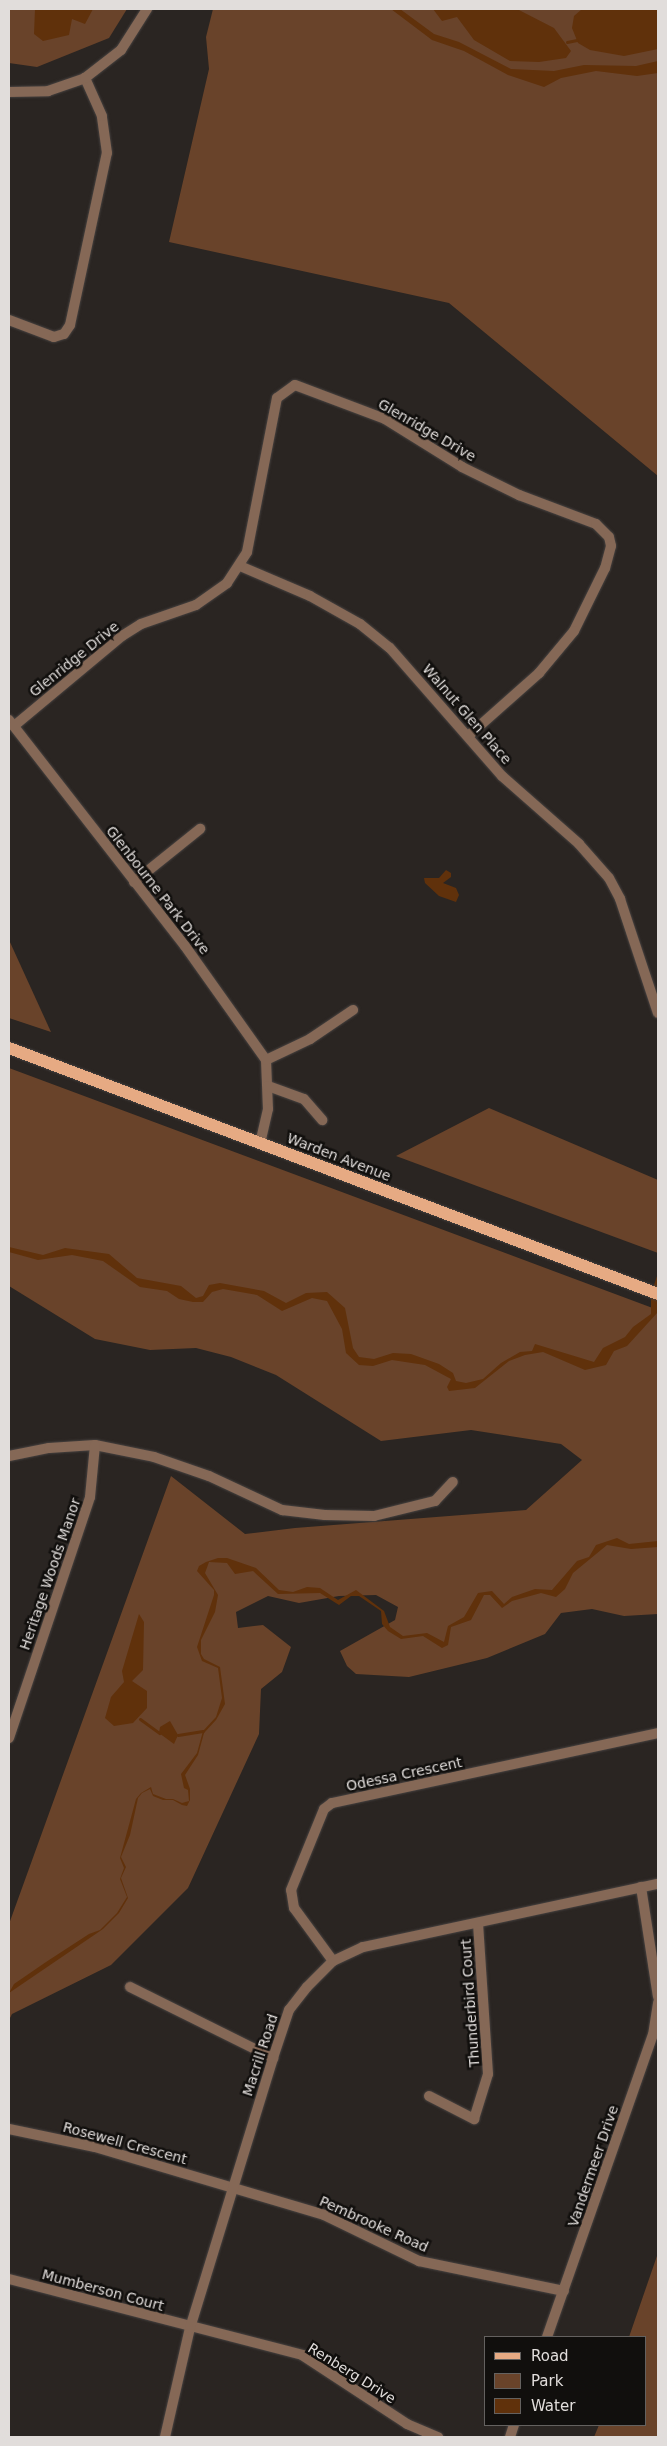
<!DOCTYPE html>
<style>
body{margin:0}
#map{position:relative;width:667px;height:2446px;overflow:hidden;background:#2a2522;font-family:"DejaVu Sans",sans-serif}
div>[style]{position:absolute}
.green>*{inset:0;background:#69432a}
.water>*{inset:0;background:#60310b}
.stream>*{height:3px;margin:-1.5px;padding:0 1.5px;transform-origin:1.5px;border-radius:1.5px;background:#60310b}
.roads{filter:drop-shadow(0 0 1px #474240) drop-shadow(0 0 1px #474240)}
.minor>*{height:10px;margin:-5px;padding:0 5px;transform-origin:5px;border-radius:5px;background:#856856}
.tertiary>*{height:10px;margin:-5px;padding:0 5px;transform-origin:5px;border-radius:5px;background:#856856}
.primary>*{height:12px;margin:-6px;padding:0 6px;transform-origin:6px;border-radius:6px;background:#e6aa83}
span{translate:-50% -50%;white-space:nowrap;text-align:center;line-height:1.15;-webkit-text-stroke:5px #110f0d;paint-order:stroke}
.street-label{font-size:14px;color:#e1dddb}
.frame{position:absolute;inset:0;border:10px solid #e1dddb;pointer-events:none}
.legend{position:absolute;left:484px;top:2336px;width:162px;height:90px;box-sizing:border-box;background:#110f0d;border:1px solid #64615f;margin:0;padding:6px 9px;list-style:none;font-size:15px;color:#e1dddb}
.legend li{display:flex;align-items:center;gap:10px;height:25px}
.legend b{width:25px;border:1px solid #64615f}
</style>
<div id="map">
<div class="green">
<div style="clip-path:polygon(9px 9px,127px 9px,109px 38px,37px 67px,9px 63px)"></div>
<div style="clip-path:polygon(213px 9px,658px 9px,658px 476px,449px 303px,169px 242px,209px 69px,206px 37px)"></div>
<div style="clip-path:polygon(9px 940px,51px 1032px,9px 1018px)"></div>
<div style="clip-path:polygon(9px 1068px,658px 1310px,658px 1614px,624px 1616px,592px 1609px,561px 1613px,545px 1634px,487px 1658px,409px 1677px,356px 1674px,347px 1666px,340px 1651px,395px 1620px,398px 1607px,376px 1595px,339px 1596px,299px 1603px,268px 1596px,236px 1612px,238px 1628px,263px 1625px,291px 1647px,282px 1672px,261px 1689px,259px 1734px,188px 1888px,111px 1965px,12px 2014px,9px 2020px,9px 1924px,171px 1476px,245px 1534px,295px 1528px,526px 1510px,582px 1460px,561px 1444px,471px 1430px,381px 1441px,276px 1375px,231px 1357px,196px 1348px,150px 1350px,95px 1339px,9px 1286px)"></div>
<div style="clip-path:polygon(489px 1108px,658px 1180px,658px 1253px,396px 1156px)"></div>
<div style="clip-path:polygon(658px 2253px,658px 2437px,594px 2437px,599px 2425px,646px 2425px,646px 2337px,629px 2337px)"></div>
</div>
<div class="water">
<div style="clip-path:polygon(35px 9px,93px 9px,85px 24px,72px 19px,69px 35px,43px 41px,34px 34px)"></div>
<div style="clip-path:polygon(391px 9px,400px 9px,434px 34px,459px 42px,511px 69px,554px 71px,584px 65px,636px 66px,658px 61px,658px 73px,637px 76px,596px 71px,561px 78px,544px 87px,508px 75px,464px 51px,432px 40px)"></div>
<div style="clip-path:polygon(433px 9px,517px 9px,554px 28px,571px 51px,566px 58px,539px 62px,510px 61px,474px 40px,457px 17px,442px 21px)"></div>
<div style="clip-path:polygon(582px 9px,658px 9px,658px 49px,624px 56px,590px 50px,578px 43px,572px 28px,574px 16px)"></div>
<div style="clip-path:polygon(446px 870px,451px 873px,451px 877px,443px 883px,456px 888px,459px 895px,456px 902px,439px 896px,425px 883px,424px 878px,439px 878px)"></div>
<div style="clip-path:polygon(9px 1247px,43px 1255px,65px 1248px,109px 1254px,137px 1278px,181px 1286px,196px 1298px,203px 1296px,209px 1285px,220px 1283px,264px 1291px,286px 1303px,306px 1293px,327px 1292px,345px 1308px,353px 1348px,359px 1357px,374px 1359px,393px 1353px,411px 1354px,439px 1364px,453px 1373px,456px 1381px,466px 1383px,483px 1379px,501px 1363px,520px 1352px,532px 1351px,535px 1344px,594px 1362px,603px 1348px,625px 1337px,633px 1327px,651px 1314px,651px 1294px,658px 1273px,658px 1312px,627px 1346px,614px 1351px,606px 1365px,585px 1370px,543px 1352px,525px 1355px,509px 1361px,475px 1388px,449px 1391px,447px 1387px,451px 1379px,425px 1365px,392px 1360px,373px 1366px,359px 1365px,346px 1353px,342px 1329px,327px 1301px,312px 1298px,282px 1311px,257px 1295px,223px 1289px,212px 1292px,203px 1302px,193px 1302px,179px 1299px,167px 1291px,140px 1287px,103px 1261px,72px 1255px,38px 1260px,9px 1252px)"></div>
<div style="clip-path:polygon(617px 1538px,629px 1544px,658px 1541px,658px 1547px,631px 1549px,607px 1545px,573px 1573px,565px 1589px,556px 1597px,541px 1593px,512px 1601px,502px 1608px,490px 1595px,484px 1595px,471px 1620px,451px 1627px,448px 1645px,442px 1648px,423px 1636px,401px 1639px,388px 1631px,382px 1624px,381px 1611px,359px 1596px,351px 1596px,339px 1605px,320px 1593px,278px 1594px,253px 1571px,235px 1574px,227px 1563px,209px 1562px,205px 1573px,218px 1595px,215px 1612px,201px 1640px,201px 1654px,204px 1659px,220px 1667px,225px 1704px,216px 1720px,204px 1733px,198px 1755px,185px 1775px,190px 1789px,190px 1800px,187px 1806px,182px 1805px,173px 1800px,163px 1800px,153px 1796px,150px 1789px,142px 1793px,138px 1798px,130px 1835px,121px 1857px,126px 1867px,121px 1878px,128px 1898px,119px 1913px,103px 1929px,9px 1993px,14px 1984px,46px 1962px,89px 1934px,100px 1930px,117px 1913px,127px 1897px,120px 1879px,124px 1868px,120px 1858px,136px 1799px,141px 1793px,151px 1787px,153px 1794px,166px 1799px,173px 1799px,182px 1803px,189px 1801px,188px 1790px,184px 1788px,181px 1774px,197px 1753px,203px 1731px,216px 1717px,222px 1698px,218px 1668px,202px 1661px,197px 1647px,214px 1595px,214px 1590px,197px 1571px,199px 1566px,206px 1562px,218px 1558px,227px 1558px,256px 1568px,279px 1590px,293px 1592px,307px 1587px,320px 1588px,338px 1600px,356px 1590px,384px 1611px,390px 1627px,403px 1636px,427px 1633px,444px 1642px,448px 1626px,464px 1617px,478px 1593px,492px 1591px,504px 1604px,512px 1597px,535px 1589px,552px 1590px,577px 1561px,589px 1557px,596px 1545px)"></div>
<div style="clip-path:polygon(139px 1614px,144px 1622px,143px 1670px,132px 1681px,147px 1691px,147px 1708px,133px 1723px,114px 1726px,105px 1718px,111px 1697px,124px 1682px,122px 1671px)"></div>
<div style="clip-path:polygon(170px 1721px,178px 1735px,174px 1744px,159px 1733px,160px 1727px)"></div>
</div>
<div class="stream">
<div style="left:567px;top:42px;width:10px;rotate:-11deg"></div>
<div style="left:140px;top:1719px;width:24px;rotate:36deg"></div>
<div style="left:178px;top:1735px;width:25px;rotate:-9deg"></div>
</div>
<div class="roads">
<div class="minor">
<div style="left:9px;top:320px;width:48px;rotate:20.7deg"></div>
<div style="left:54px;top:337px;width:10px;rotate:-17deg"></div>
<div style="left:64px;top:334px;width:11px;rotate:-56deg"></div>
<div style="left:70px;top:325px;width:176px;rotate:-77.9deg"></div>
<div style="left:107px;top:153px;width:37px;rotate:-98deg"></div>
<div style="left:102px;top:116px;width:42px;rotate:-114.1deg"></div>
<div style="left:240px;top:566px;width:76px;rotate:23.2deg"></div>
<div style="left:310px;top:596px;width:57px;rotate:29.2deg"></div>
<div style="left:360px;top:624px;width:38px;rotate:39deg"></div>
<div style="left:390px;top:648px;width:170px;rotate:48.8deg"></div>
<div style="left:502px;top:776px;width:103px;rotate:41.4deg"></div>
<div style="left:579px;top:844px;width:45px;rotate:48.6deg"></div>
<div style="left:609px;top:878px;width:24px;rotate:62deg"></div>
<div style="left:620px;top:899px;width:120px;rotate:71.6deg"></div>
<div style="left:9px;top:720px;width:286px;rotate:52.1deg"></div>
<div style="left:185px;top:946px;width:140px;rotate:54.6deg"></div>
<div style="left:266px;top:1060px;width:49px;rotate:87.7deg"></div>
<div style="left:268px;top:1109px;width:36px;rotate:103deg"></div>
<div style="left:14px;top:726px;width:141px;rotate:-39.8deg"></div>
<div style="left:122px;top:636px;width:22px;rotate:-32deg"></div>
<div style="left:141px;top:624px;width:58px;rotate:-19.1deg"></div>
<div style="left:196px;top:605px;width:38px;rotate:-35deg"></div>
<div style="left:227px;top:583px;width:37px;rotate:-57deg"></div>
<div style="left:247px;top:552px;width:157px;rotate:-79deg"></div>
<div style="left:277px;top:398px;width:22px;rotate:-36deg"></div>
<div style="left:295px;top:385px;width:96px;rotate:20.7deg"></div>
<div style="left:385px;top:419px;width:91px;rotate:31.9deg"></div>
<div style="left:462px;top:467px;width:64px;rotate:26.2deg"></div>
<div style="left:519px;top:495px;width:82px;rotate:20.6deg"></div>
<div style="left:596px;top:524px;width:18px;rotate:45deg"></div>
<div style="left:609px;top:537px;width:9px;rotate:77deg"></div>
<div style="left:611px;top:546px;width:23px;rotate:105deg"></div>
<div style="left:605px;top:568px;width:70px;rotate:116.2deg"></div>
<div style="left:574px;top:631px;width:55px;rotate:129.8deg"></div>
<div style="left:539px;top:673px;width:95px;rotate:138.4deg"></div>
<div style="left:134px;top:882px;width:85px;rotate:-38.8deg"></div>
<div style="left:266px;top:1060px;width:49px;rotate:-25.5deg"></div>
<div style="left:310px;top:1039px;width:52px;rotate:-34deg"></div>
<div style="left:268px;top:1086px;width:38px;rotate:20deg"></div>
<div style="left:304px;top:1099px;width:28px;rotate:49deg"></div>
<div style="left:9px;top:1456px;width:41px;rotate:-11.3deg"></div>
<div style="left:49px;top:1448px;width:46px;rotate:-3.7deg"></div>
<div style="left:95px;top:1445px;width:60px;rotate:11.5deg"></div>
<div style="left:154px;top:1457px;width:58px;rotate:19.1deg"></div>
<div style="left:209px;top:1476px;width:81px;rotate:25deg"></div>
<div style="left:282px;top:1510px;width:43px;rotate:6.6deg"></div>
<div style="left:325px;top:1515px;width:49px;rotate:1.2deg"></div>
<div style="left:374px;top:1516px;width:63px;rotate:-13.8deg"></div>
<div style="left:435px;top:1501px;width:26px;rotate:-47deg"></div>
<div style="left:9px;top:1738px;width:254px;rotate:-71.4deg"></div>
<div style="left:90px;top:1497px;width:52px;rotate:-84.5deg"></div>
<div style="left:641px;top:1887px;width:111px;rotate:81.2deg"></div>
<div style="left:333px;top:1961px;width:66px;rotate:-126.3deg"></div>
<div style="left:294px;top:1908px;width:18px;rotate:-99deg"></div>
<div style="left:291px;top:1890px;width:87px;rotate:-67.8deg"></div>
<div style="left:324px;top:1809px;width:10px;rotate:-37deg"></div>
<div style="left:332px;top:1803px;width:333px;rotate:-12.1deg"></div>
<div style="left:130px;top:1987px;width:160px;rotate:26.4deg"></div>
<div style="left:429px;top:2096px;width:51px;rotate:27.1deg"></div>
<div style="left:474px;top:2119px;width:47px;rotate:-72.7deg"></div>
<div style="left:488px;top:2074px;width:151px;rotate:-93.8deg"></div>
<div style="left:9px;top:2129px;width:88px;rotate:11.8deg"></div>
<div style="left:95px;top:2147px;width:239px;rotate:16.5deg"></div>
<div style="left:324px;top:2215px;width:106px;rotate:25.8deg"></div>
<div style="left:419px;top:2261px;width:148px;rotate:11.7deg"></div>
<div style="left:9px;top:2279px;width:303px;rotate:14.5deg"></div>
<div style="left:302px;top:2355px;width:126px;rotate:33.3deg"></div>
<div style="left:407px;top:2424px;width:34px;rotate:23deg"></div>
<div style="left:547px;top:2337px;width:320px;rotate:-70.7deg"></div>
<div style="left:653px;top:2035px;width:33px;rotate:-81deg"></div>
<div style="left:510px;top:2437px;width:13px;rotate:-72deg"></div>
</div>
<div class="tertiary">
<div style="left:9px;top:92px;width:39px;rotate:-1deg"></div>
<div style="left:48px;top:91px;width:39px;rotate:-19deg"></div>
<div style="left:85px;top:78px;width:46px;rotate:-37.9deg"></div>
<div style="left:121px;top:50px;width:49px;rotate:-57.6deg"></div>
<div style="left:165px;top:2437px;width:112px;rotate:-77.1deg"></div>
<div style="left:190px;top:2328px;width:282px;rotate:-72.9deg"></div>
<div style="left:273px;top:2058px;width:51px;rotate:-71.6deg"></div>
<div style="left:289px;top:2010px;width:29px;rotate:-52deg"></div>
<div style="left:307px;top:1987px;width:37px;rotate:-45deg"></div>
<div style="left:333px;top:1961px;width:33px;rotate:-25deg"></div>
<div style="left:363px;top:1947px;width:302px;rotate:-12.1deg"></div>
</div>
<div class="primary">
<div style="left:9px;top:1048px;width:694px;rotate:20.76deg"></div>
</div>
</div>
<div class="street-label">
<span style="left:427px;top:430px;rotate:30deg">Glenridge Drive</span>
<span style="left:74px;top:659px;rotate:-39deg">Glenridge Drive</span>
<span style="left:467px;top:714px;rotate:49deg">Walnut Glen Place</span>
<span style="left:158px;top:890px;rotate:52deg">Glenbourne Park Drive</span>
<span style="left:339px;top:1157px;rotate:21deg">Warden Avenue</span>
<span style="left:50px;top:1574px;rotate:-71deg">Heritage Woods Manor</span>
<span style="left:404px;top:1774px;rotate:-12deg">Odessa Crescent</span>
<span style="left:470px;top:2003px;rotate:-94deg">Thunderbird Court</span>
<span style="left:260px;top:2055px;rotate:-72deg">Macrill Road</span>
<span style="left:125px;top:2143px;rotate:15deg">Rosewell Crescent</span>
<span style="left:593px;top:2166px;rotate:-71deg">Vandermeer Drive</span>
<span style="left:374px;top:2224px;rotate:24deg">Pembrooke Road</span>
<span style="left:103px;top:2290px;rotate:15deg">Mumberson Court</span>
<span style="left:352px;top:2373px;rotate:32deg">Renberg Drive</span>
</div>
<div class="frame"></div>
<ul class="legend">
<li><b style="height:6px;background:#e6aa83"></b>Road</li>
<li><b style="height:14px;background:#69432a"></b>Park</li>
<li><b style="height:14px;background:#60310b"></b>Water</li>
</ul>
</div>
